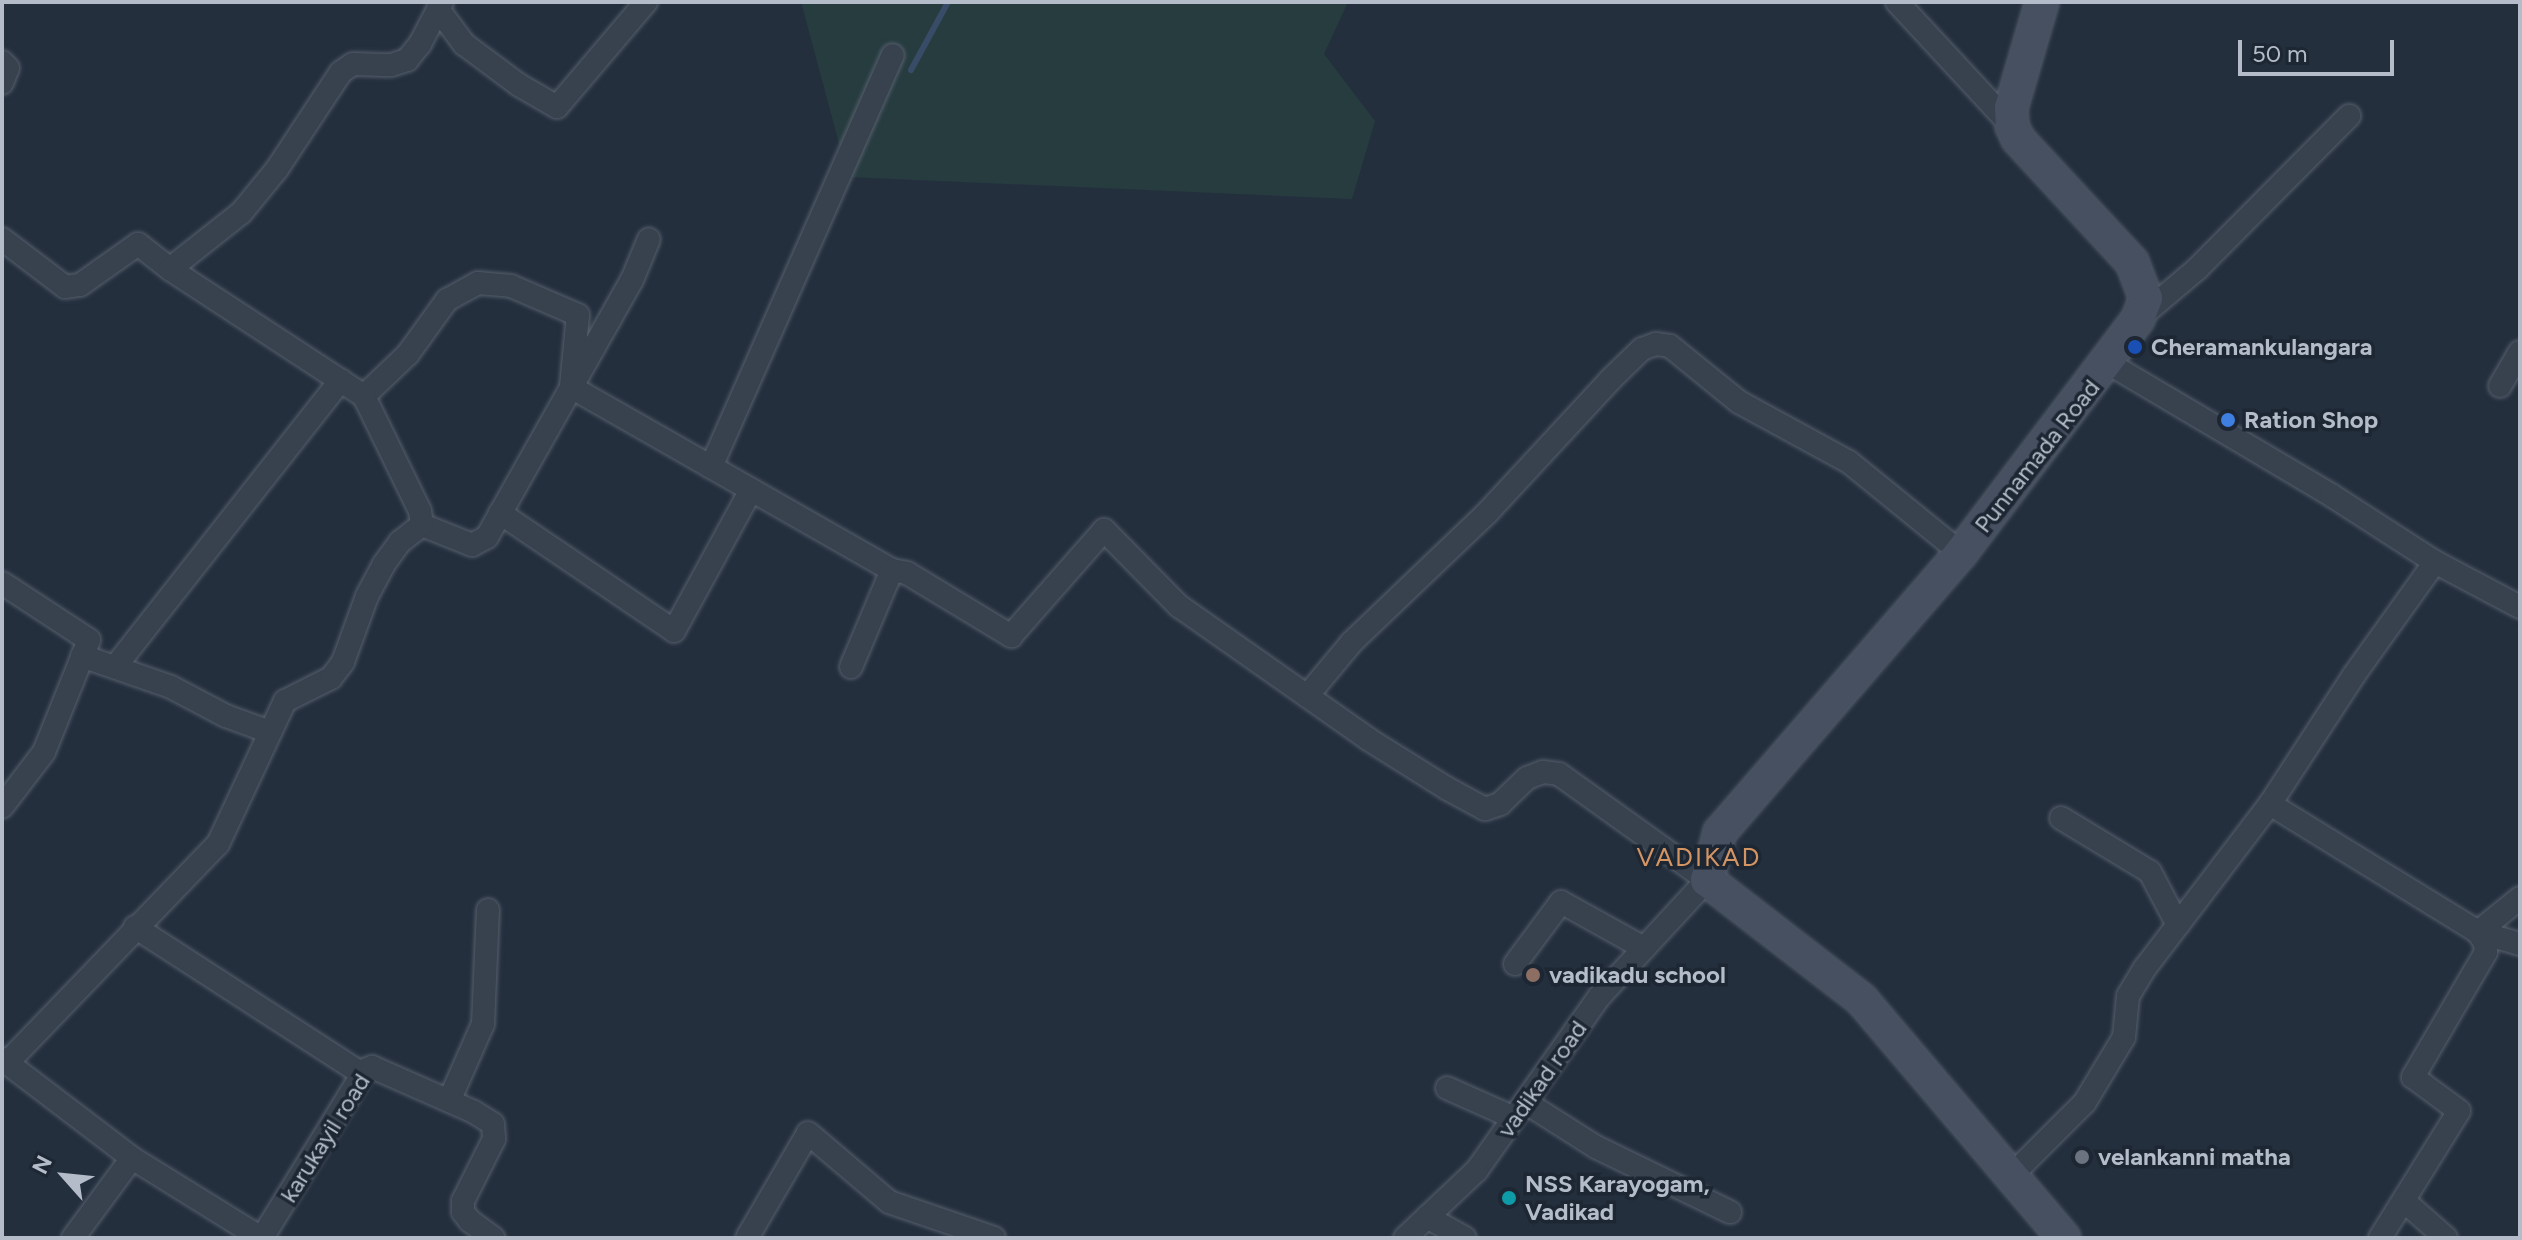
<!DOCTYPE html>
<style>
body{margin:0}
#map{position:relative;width:2522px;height:1240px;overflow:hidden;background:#242f3e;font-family:Figtree,sans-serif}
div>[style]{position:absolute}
.green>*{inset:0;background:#263c3f}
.stream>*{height:6px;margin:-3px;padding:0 3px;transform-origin:3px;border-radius:3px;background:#394c67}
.roads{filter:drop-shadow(0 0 2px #565f6c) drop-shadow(0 0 2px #565f6c)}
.street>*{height:22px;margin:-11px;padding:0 11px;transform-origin:11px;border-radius:11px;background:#38414e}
.secondary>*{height:32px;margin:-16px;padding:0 16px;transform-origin:16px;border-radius:16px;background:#465061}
.dots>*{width:22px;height:22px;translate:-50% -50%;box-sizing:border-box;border:4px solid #1d2633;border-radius:50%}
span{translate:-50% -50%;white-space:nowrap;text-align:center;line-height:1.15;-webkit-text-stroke:7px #1d2633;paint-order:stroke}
.poi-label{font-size:24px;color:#b4bcc9;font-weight:700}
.left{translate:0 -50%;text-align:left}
.street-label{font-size:24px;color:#b4bcc9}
.neighbourhood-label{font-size:26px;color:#d59563;letter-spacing:2px}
.frame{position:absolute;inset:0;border:4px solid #b4bcc9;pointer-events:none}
.north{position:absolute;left:24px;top:1136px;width:80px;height:80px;-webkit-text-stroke:6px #1d2633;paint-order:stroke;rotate:297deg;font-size:22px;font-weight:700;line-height:32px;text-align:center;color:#b4bcc9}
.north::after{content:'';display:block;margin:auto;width:28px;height:36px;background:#b4bcc9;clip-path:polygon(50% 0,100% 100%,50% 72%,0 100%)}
.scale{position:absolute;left:2238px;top:40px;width:156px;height:36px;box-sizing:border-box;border:4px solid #b4bcc9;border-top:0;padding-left:10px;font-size:24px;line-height:28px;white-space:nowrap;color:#b4bcc9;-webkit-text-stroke:6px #1d2633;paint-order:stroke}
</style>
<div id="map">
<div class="green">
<div style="clip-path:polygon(801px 2px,1348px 2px,1324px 54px,1375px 121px,1352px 199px,848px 177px)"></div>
</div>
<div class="stream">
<div style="left:911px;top:70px;width:77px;rotate:-61.4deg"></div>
</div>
<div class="roads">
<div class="street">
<div style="left:1897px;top:2px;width:169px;rotate:47.2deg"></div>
<div style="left:438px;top:9px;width:44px;rotate:53.4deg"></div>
<div style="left:464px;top:44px;width:69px;rotate:36.7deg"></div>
<div style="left:519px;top:85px;width:44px;rotate:30.1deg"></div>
<div style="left:557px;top:107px;width:138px;rotate:-49.7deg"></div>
<div style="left:2px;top:62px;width:8px;rotate:45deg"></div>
<div style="left:8px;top:68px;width:16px;rotate:112deg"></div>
<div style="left:2px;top:239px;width:79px;rotate:37.3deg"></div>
<div style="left:65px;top:287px;width:15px;rotate:-8deg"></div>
<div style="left:80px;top:285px;width:71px;rotate:-35.3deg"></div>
<div style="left:138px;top:244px;width:41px;rotate:38deg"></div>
<div style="left:2139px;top:318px;width:76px;rotate:-40.2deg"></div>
<div style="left:2197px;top:269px;width:216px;rotate:-45.2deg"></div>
<div style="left:2108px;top:363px;width:259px;rotate:30.6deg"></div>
<div style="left:2331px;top:495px;width:124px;rotate:32.8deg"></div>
<div style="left:2435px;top:562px;width:96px;rotate:27.9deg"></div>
<div style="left:2500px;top:386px;width:39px;rotate:-60deg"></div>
<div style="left:364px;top:396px;width:61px;rotate:-43.7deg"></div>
<div style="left:408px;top:354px;width:67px;rotate:-54.2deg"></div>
<div style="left:447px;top:300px;width:35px;rotate:-29deg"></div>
<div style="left:478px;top:283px;width:33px;rotate:5deg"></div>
<div style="left:511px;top:286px;width:73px;rotate:23.4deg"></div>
<div style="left:578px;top:315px;width:72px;rotate:95.6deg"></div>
<div style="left:571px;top:387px;width:369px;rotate:29.7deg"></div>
<div style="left:892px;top:570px;width:15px;rotate:11deg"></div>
<div style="left:907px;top:573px;width:122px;rotate:31.2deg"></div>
<div style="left:1011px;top:636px;width:141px;rotate:-48.7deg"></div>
<div style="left:1104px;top:530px;width:107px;rotate:45.4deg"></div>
<div style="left:1179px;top:606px;width:231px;rotate:35.1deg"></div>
<div style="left:1368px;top:739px;width:94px;rotate:32deg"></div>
<div style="left:1448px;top:789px;width:42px;rotate:28.4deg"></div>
<div style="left:1485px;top:809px;width:16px;rotate:-18deg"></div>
<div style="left:1500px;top:804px;width:37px;rotate:-44deg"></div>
<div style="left:1527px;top:778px;width:17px;rotate:-21deg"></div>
<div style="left:1543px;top:772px;width:16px;rotate:7deg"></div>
<div style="left:1559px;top:774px;width:182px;rotate:35.6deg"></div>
<div style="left:1707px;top:880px;width:159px;rotate:132.7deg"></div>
<div style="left:1599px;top:997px;width:212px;rotate:125.2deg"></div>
<div style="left:1477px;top:1170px;width:99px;rotate:136.6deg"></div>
<div style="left:711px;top:467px;width:450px;rotate:-66.2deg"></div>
<div style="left:500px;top:513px;width:210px;rotate:34.1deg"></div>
<div style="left:674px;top:631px;width:161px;rotate:-61.4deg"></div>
<div style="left:422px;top:525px;width:54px;rotate:21.8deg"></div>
<div style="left:472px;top:545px;width:17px;rotate:-28deg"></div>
<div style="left:487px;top:537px;width:295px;rotate:-60.6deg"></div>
<div style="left:632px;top:280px;width:44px;rotate:-67.5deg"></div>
<div style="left:2px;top:583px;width:104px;rotate:33.2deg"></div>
<div style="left:89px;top:640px;width:121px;rotate:111.9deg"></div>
<div style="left:44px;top:752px;width:69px;rotate:127.4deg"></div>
<div style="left:82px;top:656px;width:94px;rotate:19.2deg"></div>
<div style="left:171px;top:687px;width:62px;rotate:27.8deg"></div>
<div style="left:226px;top:716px;width:47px;rotate:20deg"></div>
<div style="left:115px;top:667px;width:365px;rotate:-51.8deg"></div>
<div style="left:851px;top:667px;width:105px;rotate:-67.1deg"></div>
<div style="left:1307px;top:696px;width:70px;rotate:-50.2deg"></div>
<div style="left:1352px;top:642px;width:187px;rotate:-43.7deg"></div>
<div style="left:1487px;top:513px;width:181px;rotate:-47.2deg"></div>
<div style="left:1610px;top:380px;width:45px;rotate:-44.1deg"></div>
<div style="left:1642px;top:349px;width:15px;rotate:-20deg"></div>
<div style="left:1656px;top:344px;width:14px;rotate:8deg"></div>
<div style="left:1670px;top:346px;width:89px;rotate:39.1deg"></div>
<div style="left:1739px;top:402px;width:125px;rotate:28.6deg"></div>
<div style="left:1849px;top:462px;width:144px;rotate:39.1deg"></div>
<div style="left:2270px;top:804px;width:244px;rotate:31.6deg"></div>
<div style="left:2478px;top:932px;width:13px;rotate:58deg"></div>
<div style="left:2485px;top:943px;width:9px;rotate:84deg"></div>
<div style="left:2486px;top:952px;width:145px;rotate:120.3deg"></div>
<div style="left:2413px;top:1077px;width:57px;rotate:36.5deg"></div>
<div style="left:2459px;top:1111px;width:150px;rotate:121.9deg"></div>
<div style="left:2061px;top:818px;width:104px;rotate:31.2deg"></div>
<div style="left:2150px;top:872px;width:60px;rotate:62.2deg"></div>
<div style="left:135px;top:927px;width:270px;rotate:32.9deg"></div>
<div style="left:2478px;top:932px;width:54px;rotate:-39deg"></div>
<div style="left:2478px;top:932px;width:44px;rotate:15.9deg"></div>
<div style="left:1515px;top:964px;width:77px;rotate:-53.4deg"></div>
<div style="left:1561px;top:902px;width:95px;rotate:29deg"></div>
<div style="left:2px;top:1059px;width:163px;rotate:37.3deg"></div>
<div style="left:132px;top:1158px;width:152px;rotate:31.8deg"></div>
<div style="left:7px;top:1063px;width:304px;rotate:-46.1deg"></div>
<div style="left:218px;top:844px;width:158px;rotate:-64.9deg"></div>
<div style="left:285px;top:701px;width:51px;rotate:-26.6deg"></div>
<div style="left:331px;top:678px;width:20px;rotate:-53deg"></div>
<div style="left:343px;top:662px;width:70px;rotate:-70deg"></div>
<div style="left:367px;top:596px;width:36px;rotate:-62deg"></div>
<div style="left:384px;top:564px;width:27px;rotate:-54deg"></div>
<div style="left:400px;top:542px;width:28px;rotate:-38deg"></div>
<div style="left:422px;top:525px;width:14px;rotate:-98deg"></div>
<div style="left:420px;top:511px;width:128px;rotate:-116deg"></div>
<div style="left:364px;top:396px;width:232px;rotate:-146.8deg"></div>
<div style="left:170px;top:269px;width:90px;rotate:-38.3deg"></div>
<div style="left:241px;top:213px;width:57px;rotate:-50.7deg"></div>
<div style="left:277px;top:169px;width:116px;rotate:-56.6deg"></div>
<div style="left:341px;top:72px;width:14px;rotate:-34deg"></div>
<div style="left:353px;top:64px;width:38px;rotate:2deg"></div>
<div style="left:391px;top:65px;width:17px;rotate:-17deg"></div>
<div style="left:407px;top:60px;width:21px;rotate:-51deg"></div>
<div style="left:420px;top:44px;width:47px;rotate:-62.4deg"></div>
<div style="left:1447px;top:1088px;width:73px;rotate:24.1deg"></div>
<div style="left:449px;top:1101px;width:84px;rotate:-66.2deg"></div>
<div style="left:483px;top:1024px;width:114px;rotate:-87.5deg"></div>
<div style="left:1525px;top:1102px;width:84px;rotate:32.4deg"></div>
<div style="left:1596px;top:1147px;width:149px;rotate:25.9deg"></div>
<div style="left:2012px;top:1175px;width:103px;rotate:-45deg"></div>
<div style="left:2085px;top:1102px;width:76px;rotate:-59deg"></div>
<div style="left:2124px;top:1037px;width:41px;rotate:-84.4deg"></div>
<div style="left:2128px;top:996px;width:33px;rotate:-59deg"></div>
<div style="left:2145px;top:968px;width:206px;rotate:-52.7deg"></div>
<div style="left:2270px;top:804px;width:154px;rotate:-56.9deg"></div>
<div style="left:2354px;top:675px;width:139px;rotate:-54.4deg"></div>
<div style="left:2404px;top:1201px;width:56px;rotate:41.4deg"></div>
<div style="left:1427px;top:1217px;width:43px;rotate:28.9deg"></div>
<div style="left:73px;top:1238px;width:99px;rotate:-53.6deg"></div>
<div style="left:262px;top:1238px;width:197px;rotate:-58.5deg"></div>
<div style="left:365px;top:1070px;width:8px;rotate:-23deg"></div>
<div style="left:372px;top:1067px;width:111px;rotate:23.8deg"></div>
<div style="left:474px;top:1112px;width:22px;rotate:32deg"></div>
<div style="left:493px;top:1124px;width:15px;rotate:86deg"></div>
<div style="left:494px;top:1139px;width:69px;rotate:116.6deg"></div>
<div style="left:463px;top:1201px;width:11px;rotate:90deg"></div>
<div style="left:463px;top:1212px;width:11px;rotate:52deg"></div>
<div style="left:470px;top:1221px;width:29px;rotate:36deg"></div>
<div style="left:747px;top:1238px;width:121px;rotate:-59.8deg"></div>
<div style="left:808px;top:1133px;width:106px;rotate:40.4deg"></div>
<div style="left:889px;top:1202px;width:111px;rotate:18.9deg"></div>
</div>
<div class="secondary">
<div style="left:2042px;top:2px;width:110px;rotate:106.3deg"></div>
<div style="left:2011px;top:108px;width:18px;rotate:87deg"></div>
<div style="left:2012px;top:126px;width:14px;rotate:65deg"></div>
<div style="left:2018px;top:139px;width:168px;rotate:47.2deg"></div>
<div style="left:2132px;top:262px;width:39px;rotate:69deg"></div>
<div style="left:2146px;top:298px;width:22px;rotate:111deg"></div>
<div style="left:2138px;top:319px;width:293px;rotate:127.1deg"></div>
<div style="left:1961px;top:553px;width:369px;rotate:130.8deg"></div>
<div style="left:1720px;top:832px;width:50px;rotate:105.2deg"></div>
<div style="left:1707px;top:880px;width:196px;rotate:37.7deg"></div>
<div style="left:1862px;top:1000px;width:312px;rotate:49.7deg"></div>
</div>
</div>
<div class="dots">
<div style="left:2135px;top:347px;background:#1a4fb4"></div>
<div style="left:2228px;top:420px;background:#3f7fe0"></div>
<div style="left:1533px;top:975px;background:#8d6e63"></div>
<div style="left:2082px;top:1157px;background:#6b7280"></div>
<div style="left:1509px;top:1198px;background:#0f9aa8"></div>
</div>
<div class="poi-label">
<span class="left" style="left:2151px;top:347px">Cheramankulangara</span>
<span class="left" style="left:2244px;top:420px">Ration Shop</span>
<span class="left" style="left:1549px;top:975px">vadikadu school</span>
<span class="left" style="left:2098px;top:1157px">velankanni matha</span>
<span class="left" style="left:1525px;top:1198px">NSS Karayogam,<br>Vadikad</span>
</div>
<div class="street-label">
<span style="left:2037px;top:456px;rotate:-52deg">Punnamada Road</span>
<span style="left:1542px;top:1079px;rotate:-55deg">vadikad road</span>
<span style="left:325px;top:1138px;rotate:-58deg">karukayil road</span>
</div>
<div class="neighbourhood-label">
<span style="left:1699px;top:858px">VADIKAD</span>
</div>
<div class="frame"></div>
<div class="north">N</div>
<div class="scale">50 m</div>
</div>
